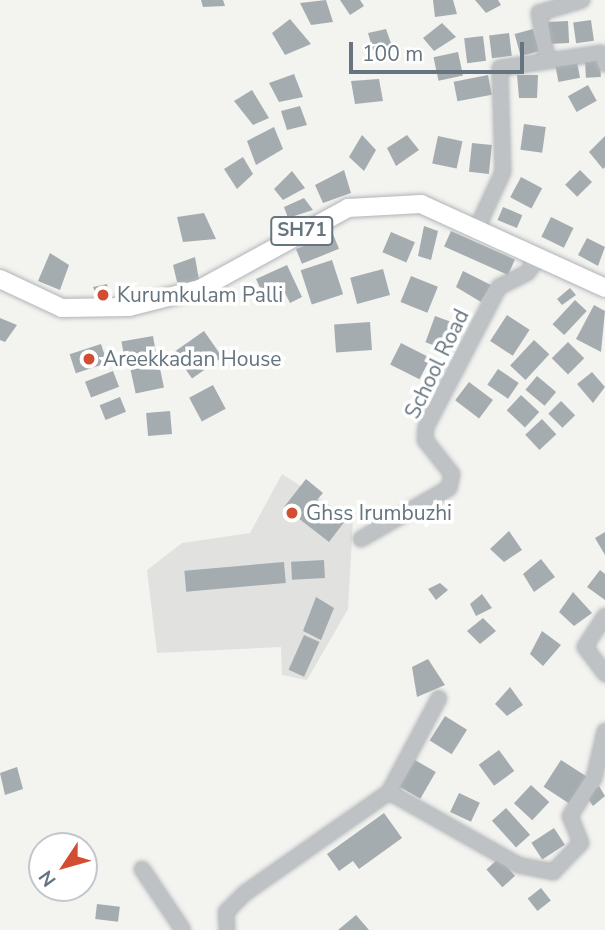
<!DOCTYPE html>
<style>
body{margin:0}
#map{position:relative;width:605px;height:930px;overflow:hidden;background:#f3f3f0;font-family:"Nunito Sans",sans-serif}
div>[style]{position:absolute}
.built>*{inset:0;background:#e1e2e0}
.building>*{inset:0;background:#a5acb0;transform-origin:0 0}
.roads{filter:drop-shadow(0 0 2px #b0b4b7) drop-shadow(0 0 2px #b0b4b7)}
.minor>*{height:14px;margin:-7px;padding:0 7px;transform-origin:7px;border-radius:7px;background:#bfc2c5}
.major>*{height:18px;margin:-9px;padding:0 9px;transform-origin:9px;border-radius:9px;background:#fff}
.dots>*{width:19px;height:19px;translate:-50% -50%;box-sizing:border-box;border:4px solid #fff;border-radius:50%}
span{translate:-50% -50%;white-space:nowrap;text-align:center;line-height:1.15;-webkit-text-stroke:7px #fff;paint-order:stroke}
.shield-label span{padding:2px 5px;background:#fff;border:2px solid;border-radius:5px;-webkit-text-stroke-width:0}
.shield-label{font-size:19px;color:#65747e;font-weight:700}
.poi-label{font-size:21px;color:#65747e}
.left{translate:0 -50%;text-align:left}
.street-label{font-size:21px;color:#65747e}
.north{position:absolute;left:28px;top:832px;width:70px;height:70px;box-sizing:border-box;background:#fff;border:2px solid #c1c7cb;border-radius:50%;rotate:234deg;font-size:19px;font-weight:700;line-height:28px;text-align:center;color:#65747e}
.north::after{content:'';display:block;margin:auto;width:24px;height:32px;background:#d24d31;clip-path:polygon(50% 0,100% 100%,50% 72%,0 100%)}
.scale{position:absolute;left:349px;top:42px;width:175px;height:32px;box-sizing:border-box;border:4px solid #65747e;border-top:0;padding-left:9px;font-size:21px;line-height:24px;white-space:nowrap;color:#65747e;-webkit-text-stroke:5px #fff;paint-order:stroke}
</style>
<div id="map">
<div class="built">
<div style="clip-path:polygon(282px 474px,353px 520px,348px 609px,307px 680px,282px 675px,281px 647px,157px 653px,147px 570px,182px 543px,250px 533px)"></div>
</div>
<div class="building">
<div style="clip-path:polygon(201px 0,223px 0,225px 6px,203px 7px)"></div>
<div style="clip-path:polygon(326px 0,333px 22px,311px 25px,300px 3px)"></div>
<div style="clip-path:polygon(340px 0,360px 0,364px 6px,350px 15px)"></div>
<div style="clip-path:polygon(433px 0,453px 0,457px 14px,435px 17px)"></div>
<div style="clip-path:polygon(475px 0,498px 0,501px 5px,486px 13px)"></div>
<div style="clip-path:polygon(290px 19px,311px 44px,285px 55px,272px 33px)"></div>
<div style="left:591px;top:20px;width:21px;height:18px;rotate:82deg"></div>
<div style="left:568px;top:21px;width:22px;height:21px;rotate:87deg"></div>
<div style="clip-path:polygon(442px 23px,456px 37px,434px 51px,423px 38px)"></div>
<div style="clip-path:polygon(386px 29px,392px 46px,373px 50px,368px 33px)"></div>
<div style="left:533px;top:29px;width:23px;height:19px;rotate:75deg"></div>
<div style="left:509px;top:33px;width:23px;height:20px;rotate:83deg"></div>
<div style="left:483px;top:36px;width:25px;height:19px;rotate:83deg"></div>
<div style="left:458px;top:52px;width:24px;height:25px;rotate:78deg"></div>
<div style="left:600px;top:60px;width:17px;height:15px;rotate:87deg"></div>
<div style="left:577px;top:62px;width:16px;height:22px;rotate:79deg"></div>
<div style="clip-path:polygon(294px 74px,303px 97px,279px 102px,269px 83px)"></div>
<div style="left:488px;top:75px;width:20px;height:35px;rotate:79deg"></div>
<div style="clip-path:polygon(517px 75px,538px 75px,537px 98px,519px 98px)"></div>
<div style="clip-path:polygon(379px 79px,383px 101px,355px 104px,351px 81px)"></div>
<div style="left:588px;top:85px;width:18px;height:23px;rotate:61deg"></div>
<div style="clip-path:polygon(252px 90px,269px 118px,253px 125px,234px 101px)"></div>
<div style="clip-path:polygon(300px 106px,307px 125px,287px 130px,281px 111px)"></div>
<div style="left:524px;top:124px;width:22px;height:26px;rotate:8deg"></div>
<div style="clip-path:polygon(274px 127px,283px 149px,256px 165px,247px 141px)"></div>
<div style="clip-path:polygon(362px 135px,376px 150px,364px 171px,349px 157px)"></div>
<div style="clip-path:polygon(407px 135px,419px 150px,396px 166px,387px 148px)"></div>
<div style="left:438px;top:136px;width:25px;height:28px;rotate:12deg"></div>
<div style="clip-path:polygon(605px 136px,605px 167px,603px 169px,589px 152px)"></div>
<div style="left:472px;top:143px;width:20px;height:29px;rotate:6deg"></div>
<div style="clip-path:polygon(243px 157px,253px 174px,237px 189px,224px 169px)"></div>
<div style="clip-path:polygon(344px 170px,351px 193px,323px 203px,315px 185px)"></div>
<div style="left:580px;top:170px;width:17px;height:21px;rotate:45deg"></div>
<div style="clip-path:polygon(292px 171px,305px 188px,283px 200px,274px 189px)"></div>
<div style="left:521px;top:177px;width:24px;height:23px;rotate:28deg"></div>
<div style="clip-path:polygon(304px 198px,313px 210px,288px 218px,284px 207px)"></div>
<div style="left:503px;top:207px;width:21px;height:14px;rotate:23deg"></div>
<div style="clip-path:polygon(204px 213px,216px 239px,183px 242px,177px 217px)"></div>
<div style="left:551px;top:217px;width:25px;height:22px;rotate:26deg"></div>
<div style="clip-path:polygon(424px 226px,438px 231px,431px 260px,418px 256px)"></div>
<div style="left:451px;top:231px;width:70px;height:17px;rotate:24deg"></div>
<div style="left:391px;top:232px;width:26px;height:22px;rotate:23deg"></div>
<div style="left:333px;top:234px;width:16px;height:40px;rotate:68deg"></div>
<div style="clip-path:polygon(587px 238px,605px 247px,598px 266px,578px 255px)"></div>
<div style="clip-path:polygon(50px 253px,69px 265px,60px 290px,38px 281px)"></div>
<div style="clip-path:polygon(195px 257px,199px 280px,178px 286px,173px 265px)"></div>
<div style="left:332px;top:260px;width:36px;height:33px;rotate:72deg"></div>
<div style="clip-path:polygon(287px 265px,302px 297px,290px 303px,285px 293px,266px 301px,256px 279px)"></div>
<div style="left:383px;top:269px;width:27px;height:34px;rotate:75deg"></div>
<div style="clip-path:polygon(463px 271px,491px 285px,481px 302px,456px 287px)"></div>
<div style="left:411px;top:276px;width:29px;height:28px;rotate:22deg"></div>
<div style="clip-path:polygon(107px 284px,111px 302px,100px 304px,93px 287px)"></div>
<div style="clip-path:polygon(570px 288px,576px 295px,562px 305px,557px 299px)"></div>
<div style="left:575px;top:300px;width:16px;height:33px;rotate:43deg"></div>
<div style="clip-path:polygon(594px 305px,605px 311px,601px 352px,576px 339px)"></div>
<div style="left:507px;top:315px;width:27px;height:31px;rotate:33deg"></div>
<div style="left:435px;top:316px;width:27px;height:28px;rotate:20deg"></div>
<div style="clip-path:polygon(0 318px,17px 325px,5px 342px,0 340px)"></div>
<div style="left:370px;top:322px;width:28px;height:36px;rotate:86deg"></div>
<div style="left:204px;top:331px;width:32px;height:37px;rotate:55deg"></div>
<div style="left:153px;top:336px;width:22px;height:32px;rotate:80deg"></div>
<div style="left:534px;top:340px;width:21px;height:35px;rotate:43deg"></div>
<div style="left:568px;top:342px;width:23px;height:23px;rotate:45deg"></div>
<div style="left:401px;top:343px;width:33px;height:24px;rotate:27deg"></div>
<div style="left:101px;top:344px;width:20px;height:33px;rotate:72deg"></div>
<div style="left:159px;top:364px;width:24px;height:29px;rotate:78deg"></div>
<div style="left:498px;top:369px;width:25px;height:19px;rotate:34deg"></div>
<div style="left:113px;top:371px;width:17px;height:30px;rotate:69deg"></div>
<div style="clip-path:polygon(592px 372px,605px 387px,593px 403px,577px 384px)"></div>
<div style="left:537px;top:376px;width:25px;height:18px;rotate:40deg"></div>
<div style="left:469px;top:382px;width:30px;height:23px;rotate:37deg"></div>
<div style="left:213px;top:385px;width:27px;height:27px;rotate:62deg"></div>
<div style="left:521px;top:395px;width:25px;height:21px;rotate:43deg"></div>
<div style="left:120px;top:397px;width:16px;height:22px;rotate:68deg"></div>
<div style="left:561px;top:401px;width:20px;height:18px;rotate:45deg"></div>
<div style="left:170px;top:411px;width:23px;height:24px;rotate:85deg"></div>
<div style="left:542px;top:419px;width:21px;height:23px;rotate:47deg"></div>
<div style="clip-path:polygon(306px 479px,323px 493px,317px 500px,345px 521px,329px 542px,284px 507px)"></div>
<div style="clip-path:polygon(509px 531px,522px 550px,504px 562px,490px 549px)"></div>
<div style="clip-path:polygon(605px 532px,605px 555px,595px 538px)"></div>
<div style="clip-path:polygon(541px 559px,555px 577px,534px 592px,523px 574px)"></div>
<div style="left:324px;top:560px;width:18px;height:33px;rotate:87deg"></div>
<div style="left:284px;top:562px;width:21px;height:100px;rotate:85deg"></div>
<div style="clip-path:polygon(600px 570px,605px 574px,605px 600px,587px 587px)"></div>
<div style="clip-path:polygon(440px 583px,448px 590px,436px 600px,428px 589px)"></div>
<div style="clip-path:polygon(573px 592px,592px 613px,574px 626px,559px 612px)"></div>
<div style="clip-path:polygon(482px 594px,492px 608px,476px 616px,470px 604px)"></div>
<div style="clip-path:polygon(316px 597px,334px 608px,321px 640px,303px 631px)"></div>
<div style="clip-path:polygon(483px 618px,496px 631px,480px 644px,467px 631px)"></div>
<div style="clip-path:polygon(542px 631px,561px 645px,543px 666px,530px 654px)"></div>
<div style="left:304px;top:635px;width:17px;height:38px;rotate:24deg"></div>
<div style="clip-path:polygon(428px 659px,445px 685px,417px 697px,412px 667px)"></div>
<div style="clip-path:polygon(510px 687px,523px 705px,507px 716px,495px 704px)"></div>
<div style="left:445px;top:716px;width:26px;height:29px;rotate:32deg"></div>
<div style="left:499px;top:750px;width:26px;height:25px;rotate:54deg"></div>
<div style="left:415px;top:760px;width:24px;height:31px;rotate:30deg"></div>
<div style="left:561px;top:760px;width:30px;height:32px;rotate:33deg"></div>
<div style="clip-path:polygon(17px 767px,23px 789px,5px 795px,0 773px)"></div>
<div style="left:531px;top:785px;width:25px;height:25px;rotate:43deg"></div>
<div style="clip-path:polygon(599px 786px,605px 796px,593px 806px,586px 796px)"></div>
<div style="left:459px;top:793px;width:23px;height:21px;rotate:25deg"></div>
<div style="left:506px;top:808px;width:36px;height:19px;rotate:48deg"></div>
<div style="clip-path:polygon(384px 813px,402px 838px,359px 869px,353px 861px,339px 871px,327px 854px)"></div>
<div style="left:554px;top:828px;width:20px;height:27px;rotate:57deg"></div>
<div style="left:499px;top:858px;width:24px;height:17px;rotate:48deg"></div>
<div style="left:541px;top:888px;width:16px;height:17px;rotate:52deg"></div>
<div style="left:97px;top:904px;width:23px;height:15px;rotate:7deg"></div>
<div style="clip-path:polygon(356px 915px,369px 930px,338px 930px)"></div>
</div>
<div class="roads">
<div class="minor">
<div style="left:547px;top:58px;width:46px;rotate:-100.1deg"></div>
<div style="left:539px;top:13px;width:45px;rotate:-16.8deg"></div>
<div style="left:478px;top:226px;width:60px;rotate:-65.2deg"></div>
<div style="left:503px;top:172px;width:104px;rotate:-91.7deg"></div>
<div style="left:500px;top:68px;width:102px;rotate:-8.4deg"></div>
<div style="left:601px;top:53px;width:12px;rotate:70deg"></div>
<div style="left:361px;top:539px;width:102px;rotate:-30.1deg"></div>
<div style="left:449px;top:488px;width:14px;rotate:-78deg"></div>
<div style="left:452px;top:474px;width:43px;rotate:-128.5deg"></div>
<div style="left:425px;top:440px;width:13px;rotate:-86deg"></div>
<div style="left:426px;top:427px;width:158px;rotate:-62.5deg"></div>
<div style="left:499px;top:287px;width:31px;rotate:-27deg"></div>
<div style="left:527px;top:273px;width:21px;rotate:-53deg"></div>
<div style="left:605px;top:616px;width:37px;rotate:123deg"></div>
<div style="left:585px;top:647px;width:34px;rotate:53deg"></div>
<div style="left:389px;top:792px;width:106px;rotate:-62deg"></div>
<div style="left:142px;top:869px;width:73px;rotate:56.1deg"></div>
<div style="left:227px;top:930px;width:18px;rotate:-93deg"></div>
<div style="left:226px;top:912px;width:27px;rotate:-45deg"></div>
<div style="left:245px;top:893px;width:176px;rotate:-35deg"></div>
<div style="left:389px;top:792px;width:148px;rotate:29.5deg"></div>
<div style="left:518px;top:865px;width:36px;rotate:11deg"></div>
<div style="left:553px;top:872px;width:40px;rotate:-46deg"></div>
<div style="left:581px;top:843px;width:29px;rotate:-112deg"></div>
<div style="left:570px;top:816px;width:45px;rotate:-57.7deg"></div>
<div style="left:594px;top:778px;width:48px;rotate:-76.8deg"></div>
</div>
<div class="major">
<div style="left:0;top:279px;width:68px;rotate:25.1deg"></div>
<div style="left:62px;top:308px;width:67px;rotate:-0.9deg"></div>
<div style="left:129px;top:307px;width:73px;rotate:-14.2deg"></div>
<div style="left:200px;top:289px;width:169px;rotate:-28.7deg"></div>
<div style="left:348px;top:208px;width:73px;rotate:-3.1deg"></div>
<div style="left:421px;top:204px;width:202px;rotate:24.5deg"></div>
</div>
</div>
<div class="dots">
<div style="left:103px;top:295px;background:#d24d31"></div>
<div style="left:89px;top:359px;background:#d24d31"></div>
<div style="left:292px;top:513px;background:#d24d31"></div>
</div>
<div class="shield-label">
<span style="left:302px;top:231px">SH71</span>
</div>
<div class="poi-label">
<span class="left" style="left:117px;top:295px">Kurumkulam Palli</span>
<span class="left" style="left:103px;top:359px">Areekkadan House</span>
<span class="left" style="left:306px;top:513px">Ghss Irumbuzhi</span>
</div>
<div class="street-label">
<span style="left:437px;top:364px;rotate:-64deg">School Road</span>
</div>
<div class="north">N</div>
<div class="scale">100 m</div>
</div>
